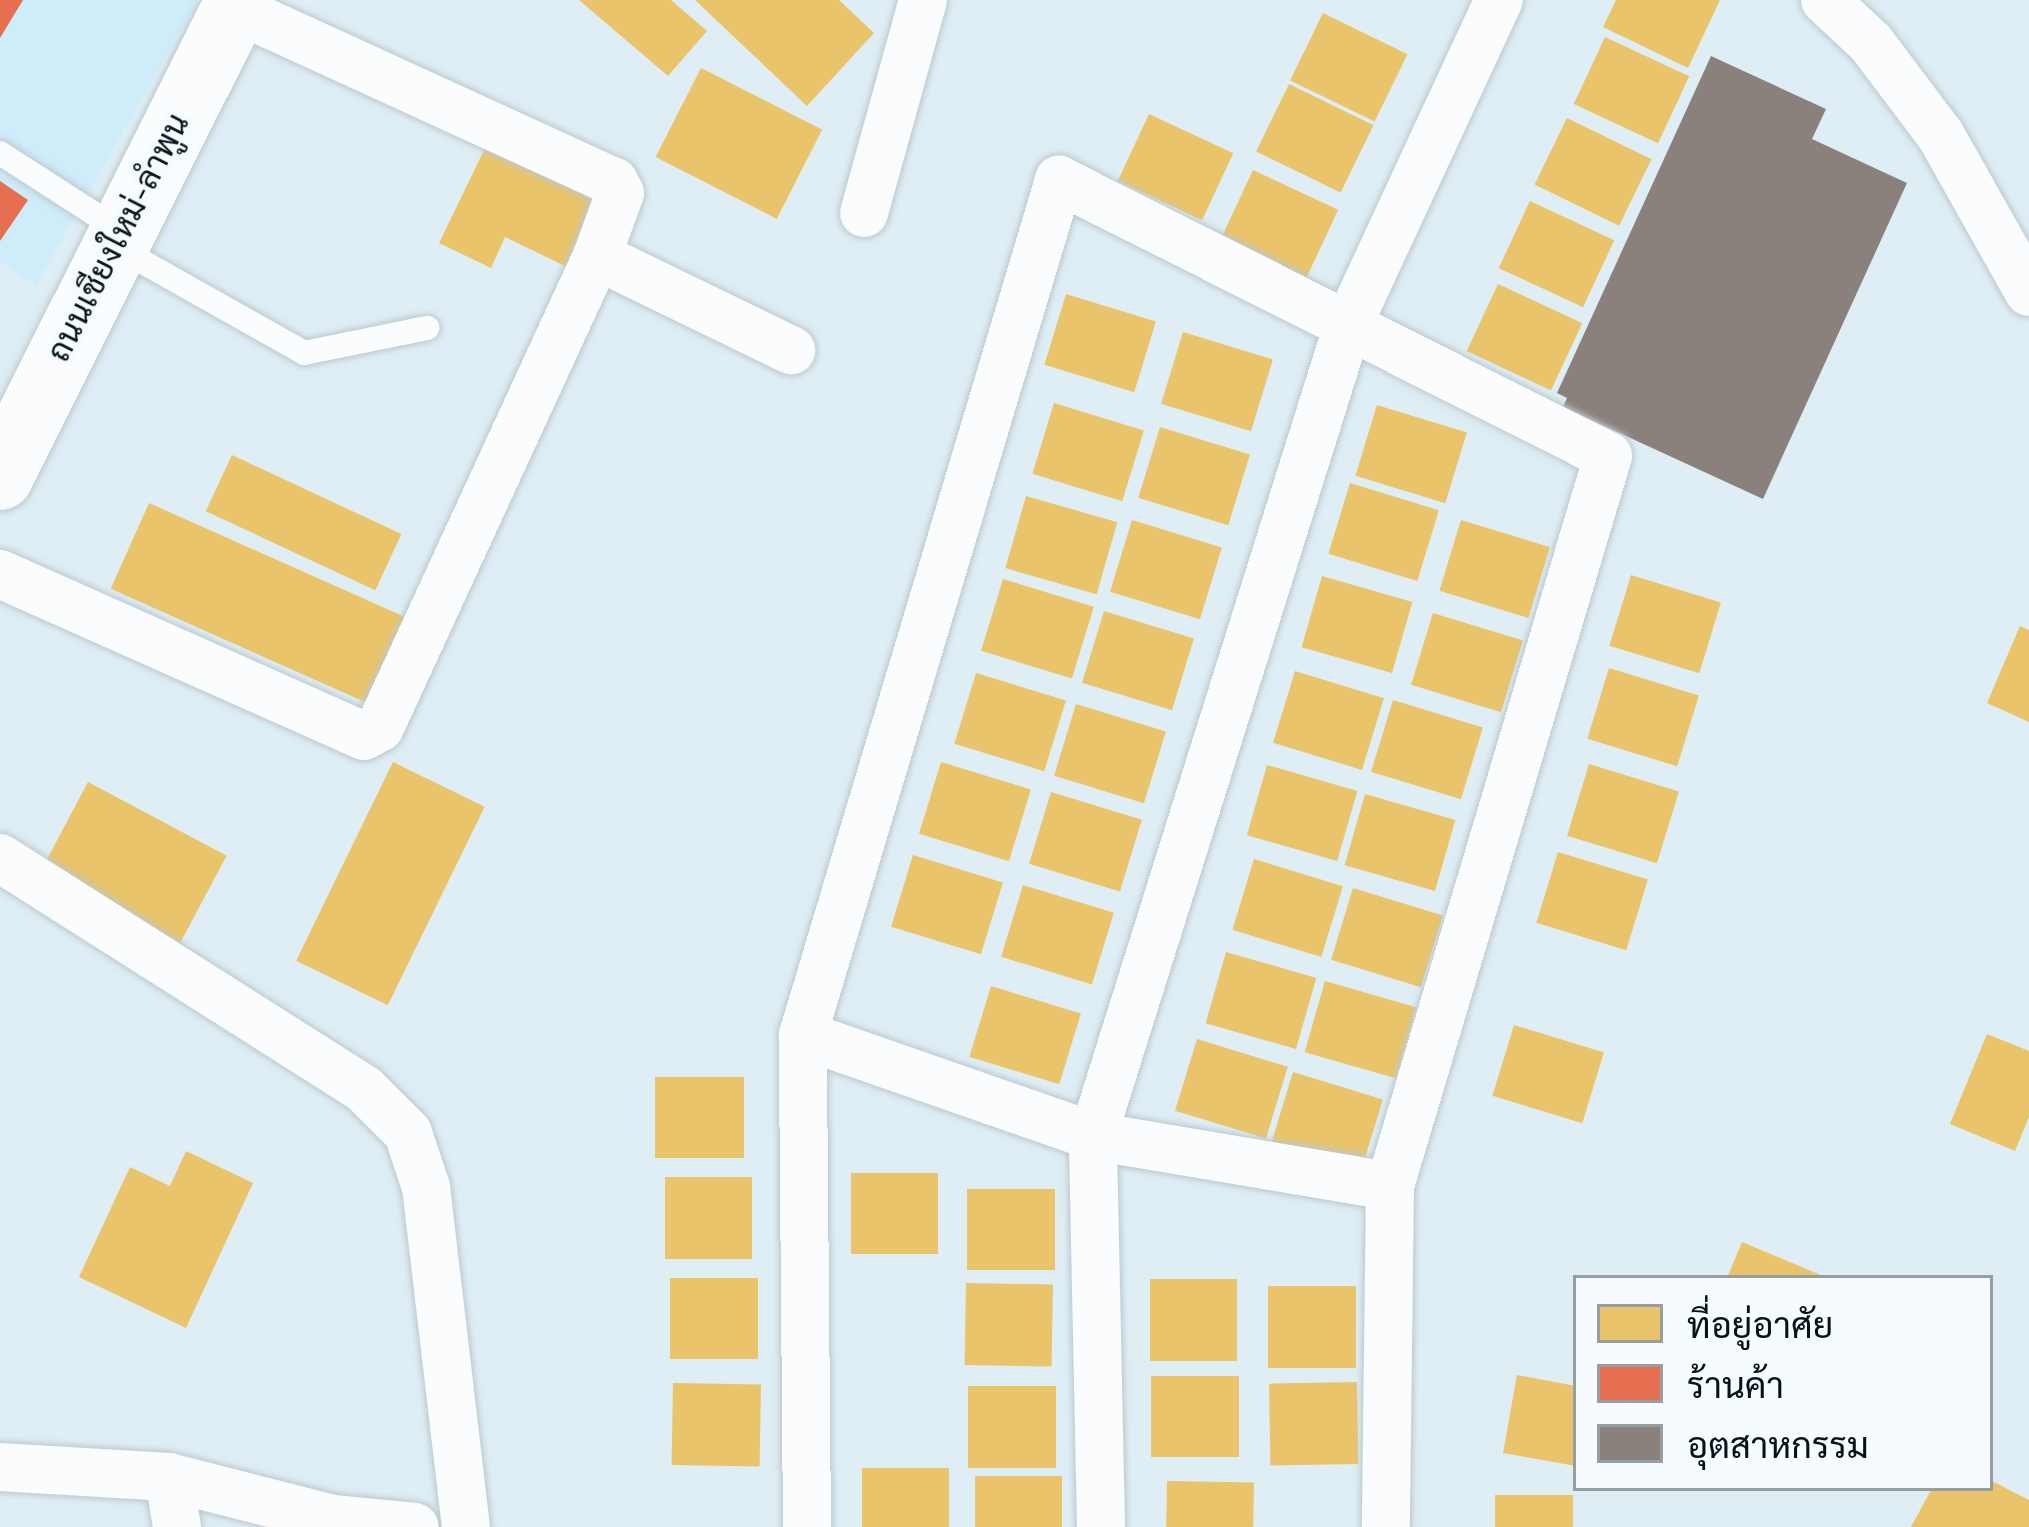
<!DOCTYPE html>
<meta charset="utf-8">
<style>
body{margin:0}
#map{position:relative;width:2029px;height:1527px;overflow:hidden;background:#dfeef5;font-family:Mulish,Sarabun,sans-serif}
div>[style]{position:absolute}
.built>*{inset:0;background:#ceecf9}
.homes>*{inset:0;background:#e9c46a;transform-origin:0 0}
.shops>*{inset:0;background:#e76f51}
.industry>*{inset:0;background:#8a817c}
.roads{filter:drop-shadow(0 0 3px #bcc9ce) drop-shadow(0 0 3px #bcc9ce)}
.lane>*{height:24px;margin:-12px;padding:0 12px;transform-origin:12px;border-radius:12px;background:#fafcfe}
.street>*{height:48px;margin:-24px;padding:0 24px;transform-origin:24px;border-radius:24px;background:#fafcfe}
.secondary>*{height:66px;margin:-33px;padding:0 33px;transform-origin:33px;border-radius:33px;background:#fafcfe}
span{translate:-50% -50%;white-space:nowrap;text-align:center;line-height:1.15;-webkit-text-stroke:12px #f5fbfe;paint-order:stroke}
.street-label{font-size:33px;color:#071317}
.legend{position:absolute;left:1573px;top:1275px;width:420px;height:216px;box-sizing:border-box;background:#f5fbfe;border:3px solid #969ea2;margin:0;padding:15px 21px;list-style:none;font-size:36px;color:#071317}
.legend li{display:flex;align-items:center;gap:24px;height:60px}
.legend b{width:60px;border:3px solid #969ea2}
</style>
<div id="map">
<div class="built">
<div style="clip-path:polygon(0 0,198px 0,36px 285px,0 262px)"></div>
</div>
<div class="homes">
<div style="clip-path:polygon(579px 0,671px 0,707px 31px,668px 76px)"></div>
<div style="clip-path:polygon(695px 0,839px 0,874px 33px,807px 106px)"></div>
<div style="clip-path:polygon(1616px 0,1720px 0,1688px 68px,1603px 27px)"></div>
<div style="left:1323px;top:13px;width:94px;height:75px;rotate:26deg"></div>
<div style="left:1605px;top:37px;width:93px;height:74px;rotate:25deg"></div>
<div style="left:701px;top:68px;width:136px;height:100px;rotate:27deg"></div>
<div style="left:1289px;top:84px;width:94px;height:75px;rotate:26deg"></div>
<div style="left:1149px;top:114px;width:93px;height:74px;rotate:25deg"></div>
<div style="left:1567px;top:118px;width:94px;height:74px;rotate:26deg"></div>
<div style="clip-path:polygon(490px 138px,605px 193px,569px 268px,505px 237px,491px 268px,439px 243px)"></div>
<div style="left:1253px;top:170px;width:94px;height:74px;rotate:25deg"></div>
<div style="left:1530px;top:201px;width:93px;height:74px;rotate:25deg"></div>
<div style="left:1498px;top:284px;width:93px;height:74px;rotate:25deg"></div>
<div style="left:1066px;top:294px;width:94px;height:74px;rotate:17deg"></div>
<div style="left:1183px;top:332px;width:94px;height:75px;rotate:17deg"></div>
<div style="left:1054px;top:403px;width:94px;height:74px;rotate:17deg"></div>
<div style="left:1377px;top:405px;width:94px;height:74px;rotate:17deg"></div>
<div style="left:1160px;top:427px;width:94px;height:74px;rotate:17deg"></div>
<div style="left:232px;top:455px;width:187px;height:62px;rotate:25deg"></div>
<div style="left:1350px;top:483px;width:93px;height:74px;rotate:17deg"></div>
<div style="left:1026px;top:496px;width:95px;height:75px;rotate:16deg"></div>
<div style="left:149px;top:503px;width:295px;height:94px;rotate:24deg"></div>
<div style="left:1132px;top:520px;width:94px;height:75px;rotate:17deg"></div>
<div style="left:1461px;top:520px;width:93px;height:74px;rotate:17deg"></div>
<div style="left:1631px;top:575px;width:94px;height:74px;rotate:17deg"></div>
<div style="left:1322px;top:576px;width:94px;height:74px;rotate:16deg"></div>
<div style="left:1003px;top:579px;width:95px;height:75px;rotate:17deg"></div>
<div style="left:1104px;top:611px;width:94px;height:75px;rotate:17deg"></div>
<div style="left:1433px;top:613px;width:94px;height:75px;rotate:17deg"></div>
<div style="clip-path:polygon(2020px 626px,2029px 630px,2029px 722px,1987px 703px)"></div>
<div style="left:1609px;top:668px;width:94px;height:74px;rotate:17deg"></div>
<div style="left:1295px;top:671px;width:93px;height:75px;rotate:17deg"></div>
<div style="left:976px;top:673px;width:94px;height:74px;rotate:17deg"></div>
<div style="left:1393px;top:700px;width:94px;height:75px;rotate:17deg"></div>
<div style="left:1076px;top:704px;width:94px;height:75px;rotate:17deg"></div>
<div style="left:393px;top:762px;width:102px;height:221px;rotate:26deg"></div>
<div style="left:941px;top:762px;width:94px;height:75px;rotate:17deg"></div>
<div style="left:1589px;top:764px;width:94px;height:75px;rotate:17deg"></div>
<div style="left:1267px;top:765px;width:94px;height:73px;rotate:16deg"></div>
<div style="left:88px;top:782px;width:157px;height:99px;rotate:28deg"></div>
<div style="left:1051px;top:792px;width:95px;height:75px;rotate:17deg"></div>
<div style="left:1365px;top:794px;width:94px;height:74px;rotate:16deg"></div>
<div style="left:1558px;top:852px;width:94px;height:74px;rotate:17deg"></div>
<div style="left:913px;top:855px;width:94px;height:75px;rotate:17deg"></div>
<div style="left:1254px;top:859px;width:93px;height:74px;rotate:17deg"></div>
<div style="left:1023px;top:885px;width:95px;height:75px;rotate:17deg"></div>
<div style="left:1353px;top:888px;width:94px;height:75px;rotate:17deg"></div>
<div style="left:1226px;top:952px;width:94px;height:74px;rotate:16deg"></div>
<div style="left:1325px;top:981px;width:95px;height:74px;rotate:16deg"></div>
<div style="left:991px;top:986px;width:94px;height:74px;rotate:17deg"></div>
<div style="left:1514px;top:1025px;width:94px;height:74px;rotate:17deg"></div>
<div style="clip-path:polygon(1987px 1034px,2029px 1051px,2029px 1117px,2015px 1151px,1950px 1124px)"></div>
<div style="left:1197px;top:1039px;width:95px;height:75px;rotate:17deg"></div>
<div style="left:1293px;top:1072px;width:94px;height:74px;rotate:17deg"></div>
<div style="left:655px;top:1077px;width:89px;height:81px"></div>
<div style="clip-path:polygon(186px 1151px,253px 1183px,186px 1328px,79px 1277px,130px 1167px,170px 1186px)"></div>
<div style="left:851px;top:1173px;width:87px;height:81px"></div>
<div style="left:665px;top:1177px;width:87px;height:82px"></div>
<div style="left:967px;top:1189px;width:88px;height:81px"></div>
<div style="clip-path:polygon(1742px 1242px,1828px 1278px,1727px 1278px)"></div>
<div style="left:670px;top:1278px;width:88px;height:81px"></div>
<div style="left:1150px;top:1279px;width:87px;height:82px"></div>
<div style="left:966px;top:1283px;width:87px;height:82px;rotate:1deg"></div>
<div style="left:1268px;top:1286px;width:88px;height:82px"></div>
<div style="clip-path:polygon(1517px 1375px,1576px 1386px,1576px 1466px,1503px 1453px)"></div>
<div style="left:1151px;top:1376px;width:88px;height:81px"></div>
<div style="left:1357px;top:1382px;width:82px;height:88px;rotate:89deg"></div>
<div style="left:673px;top:1383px;width:88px;height:82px;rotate:1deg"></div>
<div style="left:968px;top:1386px;width:88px;height:82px"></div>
<div style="left:862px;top:1468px;width:87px;height:59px"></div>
<div style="left:975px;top:1476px;width:87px;height:51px"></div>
<div style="clip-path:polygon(1990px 1480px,2029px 1500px,2029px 1527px,1911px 1527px,1932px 1488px,1990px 1488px)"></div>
<div style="left:1167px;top:1481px;width:87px;height:46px;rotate:1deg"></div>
<div style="left:1495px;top:1495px;width:78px;height:32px"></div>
</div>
<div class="shops">
<div style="clip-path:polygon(0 0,23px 0,0 38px)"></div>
<div style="clip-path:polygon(0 181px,28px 200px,0 241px)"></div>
</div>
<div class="industry">
<div style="clip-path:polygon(1711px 56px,1826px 109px,1812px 139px,1907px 183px,1763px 499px,1563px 407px,1567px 398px,1557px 393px)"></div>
</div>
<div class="roads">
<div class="lane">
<div style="left:0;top:153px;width:140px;rotate:32.8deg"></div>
<div style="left:118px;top:248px;width:214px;rotate:29.4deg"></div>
<div style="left:304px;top:353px;width:126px;rotate:-11.5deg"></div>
</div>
<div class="street">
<div style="left:1825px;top:0;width:63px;rotate:43.1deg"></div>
<div style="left:1871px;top:43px;width:116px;rotate:53deg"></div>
<div style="left:1941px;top:136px;width:179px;rotate:60.6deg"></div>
<div style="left:864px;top:213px;width:221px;rotate:-74.5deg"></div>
<div style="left:597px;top:256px;width:216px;rotate:25.9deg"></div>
<div style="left:0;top:574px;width:398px;rotate:24deg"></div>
<div style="left:364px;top:736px;width:18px;rotate:-29deg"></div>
<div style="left:380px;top:727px;width:519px;rotate:-65.26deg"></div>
<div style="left:597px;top:256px;width:67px;rotate:-69.9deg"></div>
<div style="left:620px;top:193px;width:13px;rotate:-119deg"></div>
<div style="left:614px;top:182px;width:418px;rotate:-155.4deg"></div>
<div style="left:0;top:858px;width:431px;rotate:32.4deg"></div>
<div style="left:364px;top:1089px;width:62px;rotate:45deg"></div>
<div style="left:408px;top:1133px;width:57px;rotate:71.6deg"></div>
<div style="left:426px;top:1187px;width:342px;rotate:83.3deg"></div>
<div style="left:803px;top:1035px;width:307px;rotate:19.2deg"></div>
<div style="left:1093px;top:1136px;width:301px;rotate:9.6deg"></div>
<div style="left:0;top:1467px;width:169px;rotate:3.4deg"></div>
<div style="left:169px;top:1477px;width:169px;rotate:14.4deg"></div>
<div style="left:333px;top:1519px;width:82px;rotate:5.6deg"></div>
<div style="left:169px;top:1477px;width:51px;rotate:80.9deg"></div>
<div style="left:807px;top:1527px;width:492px;rotate:-90.5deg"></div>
<div style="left:803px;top:1035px;width:893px;rotate:-73.33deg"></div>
<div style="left:1059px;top:180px;width:614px;rotate:26.69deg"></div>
<div style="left:1608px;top:456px;width:762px;rotate:106.63deg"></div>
<div style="left:1390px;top:1186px;width:341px;rotate:90.7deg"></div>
<div style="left:1101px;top:1527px;width:391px;rotate:-91.2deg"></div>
<div style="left:1093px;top:1136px;width:850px;rotate:-72.55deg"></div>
<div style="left:1348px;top:325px;width:358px;rotate:-65.1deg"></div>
</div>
<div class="secondary">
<div style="left:0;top:477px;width:534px;rotate:-63.39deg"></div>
</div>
</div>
<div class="street-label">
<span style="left:117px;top:237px;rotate:-63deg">ถนนเชียงใหม่-ลำพูน</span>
</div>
<ul class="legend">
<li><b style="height:33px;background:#e9c46a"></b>ที่อยู่อาศัย</li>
<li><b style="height:33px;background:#e76f51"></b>ร้านค้า</li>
<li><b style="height:33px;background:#8a817c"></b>อุตสาหกรรม</li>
</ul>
</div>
